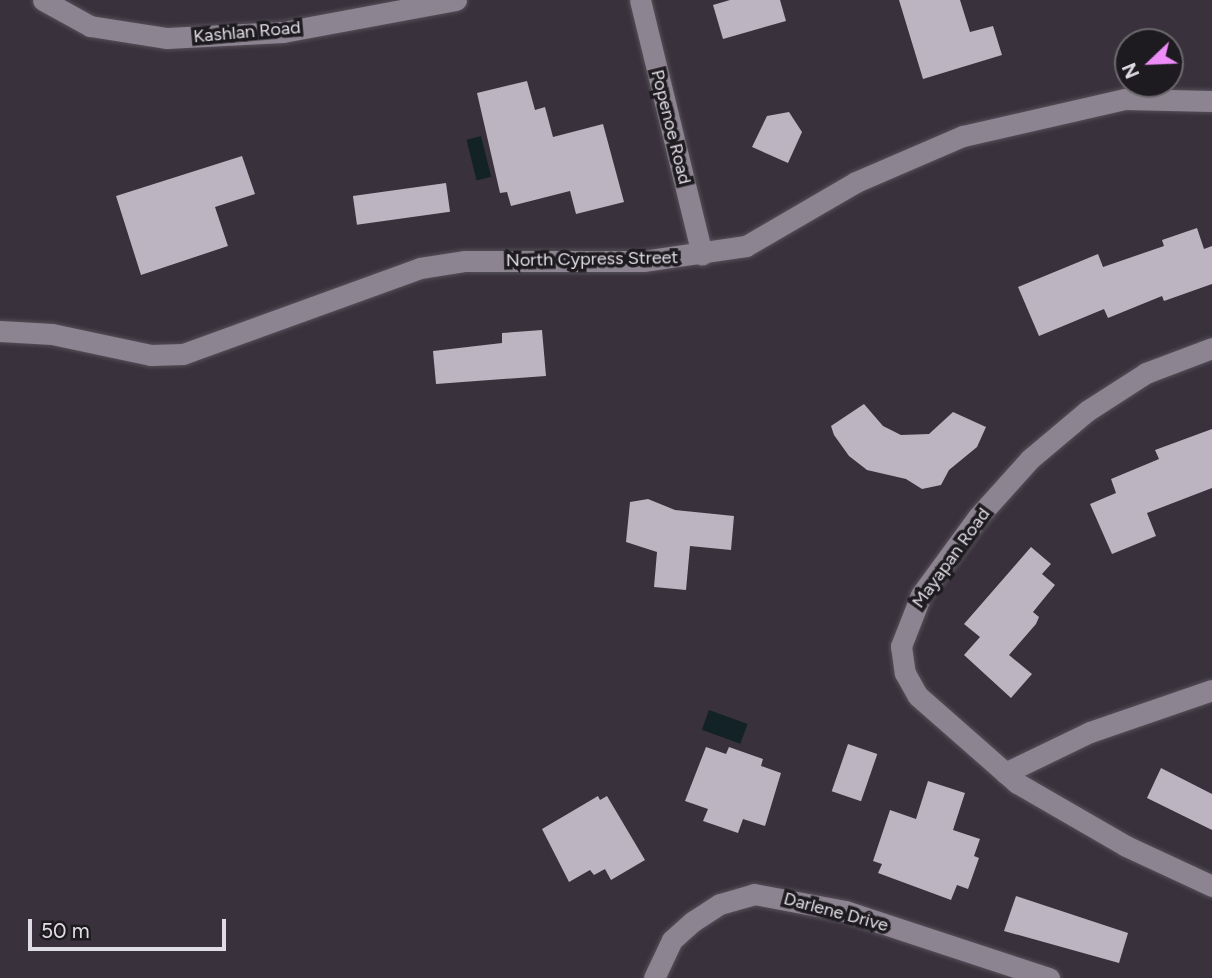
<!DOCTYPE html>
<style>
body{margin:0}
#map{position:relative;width:1212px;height:978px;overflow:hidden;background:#39323c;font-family:Figtree,sans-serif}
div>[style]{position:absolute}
.water>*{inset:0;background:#122226;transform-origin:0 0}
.building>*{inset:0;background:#bcb4c0;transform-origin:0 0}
.roads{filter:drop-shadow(0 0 2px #565059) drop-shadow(0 0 2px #565059)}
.minor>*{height:21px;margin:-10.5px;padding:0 10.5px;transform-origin:10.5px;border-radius:10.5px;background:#8c8490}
span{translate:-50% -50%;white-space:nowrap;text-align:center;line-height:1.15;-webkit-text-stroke:7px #1e1b20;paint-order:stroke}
.street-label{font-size:18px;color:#e0dce3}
.north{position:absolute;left:1114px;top:28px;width:70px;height:70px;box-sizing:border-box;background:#1e1b20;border:2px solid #6c686e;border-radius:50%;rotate:247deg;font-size:19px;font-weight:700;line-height:28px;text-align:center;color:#e0dce3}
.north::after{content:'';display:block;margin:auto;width:24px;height:32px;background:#ee8cf8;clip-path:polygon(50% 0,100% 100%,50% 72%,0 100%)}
.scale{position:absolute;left:28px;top:919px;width:198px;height:32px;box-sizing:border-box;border:4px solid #e0dce3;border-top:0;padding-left:9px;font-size:21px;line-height:24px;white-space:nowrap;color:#e0dce3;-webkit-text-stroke:5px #1e1b20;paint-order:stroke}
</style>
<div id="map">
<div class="water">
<div style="left:481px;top:136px;width:42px;height:15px;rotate:76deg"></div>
<div style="left:709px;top:710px;width:41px;height:21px;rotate:20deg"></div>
</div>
<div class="building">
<div style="clip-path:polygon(730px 0,780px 0,786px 21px,723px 39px,713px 5px)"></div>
<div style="clip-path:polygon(899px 0,960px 0,970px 32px,993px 26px,1002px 55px,923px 79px)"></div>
<div style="clip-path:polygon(527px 81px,535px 110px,545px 107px,553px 137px,603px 124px,624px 202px,576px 214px,570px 191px,511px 206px,507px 192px,500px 193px,477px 93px)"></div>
<div style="clip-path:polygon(789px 112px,802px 132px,788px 163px,752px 147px,767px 116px)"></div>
<div style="clip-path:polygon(242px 156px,255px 194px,215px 207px,228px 246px,141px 275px,116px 196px)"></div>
<div style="left:446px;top:183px;width:29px;height:94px;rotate:82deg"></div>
<div style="clip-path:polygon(1197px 228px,1204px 249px,1212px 246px,1212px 284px,1164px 301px,1162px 296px,1108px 318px,1104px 309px,1039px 336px,1018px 287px,1098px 254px,1103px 267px,1164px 246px,1162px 240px)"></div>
<div style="clip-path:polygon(542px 330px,546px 376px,436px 384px,433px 351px,502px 343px,502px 333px)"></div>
<div style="clip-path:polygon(864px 404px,883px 426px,901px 435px,929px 434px,953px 412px,986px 427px,977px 447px,949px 470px,941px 485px,922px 489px,906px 479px,867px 470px,849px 456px,834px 435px,831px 426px)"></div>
<div style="clip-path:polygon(1212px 429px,1212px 488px,1147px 513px,1156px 536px,1112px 554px,1090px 504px,1116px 493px,1111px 479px,1159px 459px,1155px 450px)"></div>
<div style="clip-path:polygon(648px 499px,675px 510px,734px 516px,731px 550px,690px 546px,686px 590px,654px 587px,657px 552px,626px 542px,630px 502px)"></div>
<div style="clip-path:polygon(1031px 547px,1051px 564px,1042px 574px,1055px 585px,1033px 612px,1039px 617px,1036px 624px,1009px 655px,1032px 674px,1011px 698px,964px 655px,980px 637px,964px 624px)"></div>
<div style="left:848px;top:744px;width:31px;height:50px;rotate:19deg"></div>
<div style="clip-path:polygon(706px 747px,726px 754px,729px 747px,763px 759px,761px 766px,781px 773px,765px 826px,743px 819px,738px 833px,703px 821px,708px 809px,685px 801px)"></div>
<div style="clip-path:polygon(1161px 768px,1212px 794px,1212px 830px,1147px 798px)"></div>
<div style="clip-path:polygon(928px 781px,965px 793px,953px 830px,980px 839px,974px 856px,979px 858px,968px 889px,957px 885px,951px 900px,878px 873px,882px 864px,873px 861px,890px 810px,916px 819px)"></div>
<div style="clip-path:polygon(598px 796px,600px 800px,607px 796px,645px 860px,611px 880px,605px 869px,594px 875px,590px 870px,569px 882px,542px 829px)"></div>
<div style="clip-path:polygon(1016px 896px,1128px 933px,1119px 963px,1004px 931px)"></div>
</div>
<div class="roads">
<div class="minor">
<div style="left:43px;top:0;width:54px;rotate:29deg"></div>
<div style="left:90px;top:26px;width:78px;rotate:8.9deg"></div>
<div style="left:167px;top:38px;width:116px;rotate:-3deg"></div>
<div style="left:283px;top:32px;width:176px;rotate:-10.5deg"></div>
<div style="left:640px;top:0;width:262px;rotate:76.3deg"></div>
<div style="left:0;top:331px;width:52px;rotate:3.3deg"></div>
<div style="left:52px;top:334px;width:101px;rotate:12deg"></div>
<div style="left:151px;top:355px;width:32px;rotate:-2deg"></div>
<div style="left:183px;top:354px;width:252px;rotate:-19.9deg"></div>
<div style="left:420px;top:268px;width:46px;rotate:-8.8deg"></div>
<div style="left:465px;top:261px;width:178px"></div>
<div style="left:643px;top:261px;width:104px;rotate:-8.3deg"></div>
<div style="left:746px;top:246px;width:127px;rotate:-30.2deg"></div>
<div style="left:856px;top:182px;width:116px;rotate:-23.3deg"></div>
<div style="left:963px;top:136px;width:166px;rotate:-12.9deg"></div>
<div style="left:1125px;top:99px;width:87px;rotate:1.3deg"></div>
<div style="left:1212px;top:348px;width:71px;rotate:159.3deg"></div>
<div style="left:1146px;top:373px;width:70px;rotate:147.2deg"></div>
<div style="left:1087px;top:411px;width:75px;rotate:139.9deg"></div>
<div style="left:1030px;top:459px;width:78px;rotate:131.9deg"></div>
<div style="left:978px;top:517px;width:97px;rotate:126.2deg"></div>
<div style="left:921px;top:595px;width:55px;rotate:111.4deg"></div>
<div style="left:901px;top:646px;width:27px;rotate:82deg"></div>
<div style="left:905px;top:673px;width:26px;rotate:61deg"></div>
<div style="left:918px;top:696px;width:132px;rotate:41.3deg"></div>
<div style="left:1017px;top:783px;width:126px;rotate:30deg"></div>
<div style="left:1126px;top:846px;width:95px;rotate:24.9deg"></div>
<div style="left:1005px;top:773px;width:94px;rotate:-25.8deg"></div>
<div style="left:1090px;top:732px;width:129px;rotate:-19deg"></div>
<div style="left:654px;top:978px;width:42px;rotate:-64.7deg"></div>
<div style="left:672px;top:940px;width:27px;rotate:-42deg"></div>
<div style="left:692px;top:922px;width:33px;rotate:-33deg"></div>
<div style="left:720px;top:904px;width:35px;rotate:-16deg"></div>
<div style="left:754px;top:894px;width:93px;rotate:10.6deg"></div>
<div style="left:845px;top:911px;width:215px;rotate:18.2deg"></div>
</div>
</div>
<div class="street-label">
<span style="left:247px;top:32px;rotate:-5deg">Kashlan Road</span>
<span style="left:671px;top:127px;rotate:76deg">Popenoe Road</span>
<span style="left:592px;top:259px;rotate:-1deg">North Cypress Street</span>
<span style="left:951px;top:558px;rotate:-54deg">Mayapan Road</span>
<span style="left:836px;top:912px;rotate:15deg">Darlene Drive</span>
</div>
<div class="north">N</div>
<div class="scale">50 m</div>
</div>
